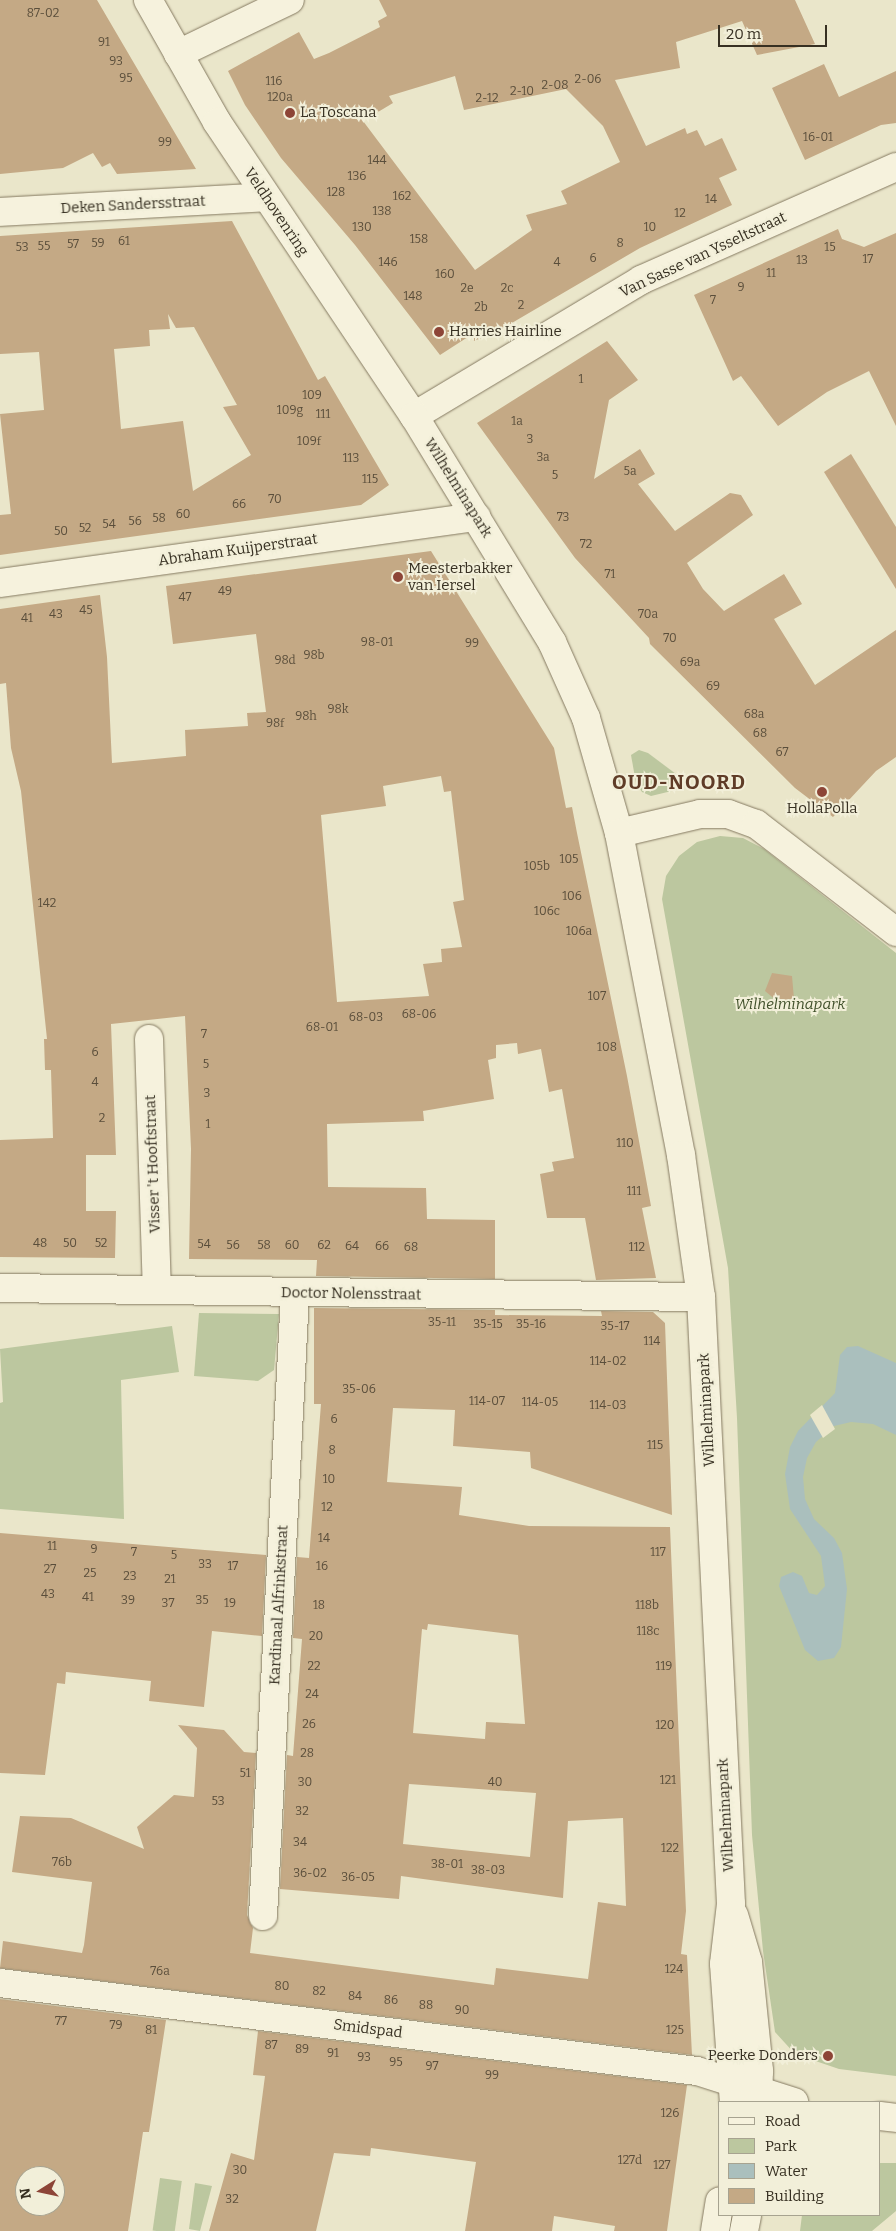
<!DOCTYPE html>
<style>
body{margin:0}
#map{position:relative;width:896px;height:2231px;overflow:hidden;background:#eae6ca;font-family:Bitter,serif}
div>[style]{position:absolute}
.green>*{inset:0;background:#bcc79f;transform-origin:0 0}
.water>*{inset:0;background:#aabfbd}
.pier>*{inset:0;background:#eae6ca}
.building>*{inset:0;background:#c4a985}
.roads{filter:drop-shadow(0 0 1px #857a61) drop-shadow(0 0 1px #857a61)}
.street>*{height:28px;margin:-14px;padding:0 14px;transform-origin:14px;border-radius:14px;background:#f6f2dd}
.secondary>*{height:28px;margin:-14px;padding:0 14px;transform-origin:14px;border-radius:14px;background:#f6f2dd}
.dots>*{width:14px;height:14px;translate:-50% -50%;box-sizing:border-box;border:2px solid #f2efd9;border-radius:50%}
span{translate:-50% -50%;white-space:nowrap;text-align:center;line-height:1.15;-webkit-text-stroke:4px #f2efd9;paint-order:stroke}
.number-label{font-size:12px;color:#5a4e3b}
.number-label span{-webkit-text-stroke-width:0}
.poi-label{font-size:15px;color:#373022}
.left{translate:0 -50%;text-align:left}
.right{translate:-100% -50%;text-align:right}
.street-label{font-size:15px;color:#373022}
.park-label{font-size:15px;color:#41512b;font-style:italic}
.district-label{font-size:20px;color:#5f3c27;font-weight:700;letter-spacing:1px}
.legend{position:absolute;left:718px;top:2101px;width:162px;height:115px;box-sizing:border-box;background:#f2efd9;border:1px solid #a7a390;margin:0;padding:6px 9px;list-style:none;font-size:15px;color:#373022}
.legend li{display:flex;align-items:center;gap:10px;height:25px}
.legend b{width:25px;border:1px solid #a7a390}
.north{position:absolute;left:15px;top:2166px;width:50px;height:50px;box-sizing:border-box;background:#f2efd9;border:1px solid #a7a390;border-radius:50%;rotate:260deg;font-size:14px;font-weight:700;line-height:20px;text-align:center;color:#373022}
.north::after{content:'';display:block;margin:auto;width:18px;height:22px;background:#8d4537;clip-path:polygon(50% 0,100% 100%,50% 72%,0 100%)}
.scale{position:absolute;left:718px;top:25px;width:109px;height:22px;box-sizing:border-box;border:2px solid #373022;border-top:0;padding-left:6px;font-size:15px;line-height:18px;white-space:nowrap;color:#373022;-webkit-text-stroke:4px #f2efd9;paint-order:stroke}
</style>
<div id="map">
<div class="green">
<div style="clip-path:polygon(639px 750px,648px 753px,676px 774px,681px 780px,680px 789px,651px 796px,642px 792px,636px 783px,631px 755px)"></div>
<div style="clip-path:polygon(720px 836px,743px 838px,764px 849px,896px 953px,896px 2076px,839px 2069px,795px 2054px,775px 2032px,763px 1951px,752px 1835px,737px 1418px,728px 1268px,662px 899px,666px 876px,679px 856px,697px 842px)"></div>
<div style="clip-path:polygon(199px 1313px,279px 1314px,274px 1370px,258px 1381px,194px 1376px)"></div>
<div style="clip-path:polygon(172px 1326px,179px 1372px,121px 1380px,124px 1519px,0 1509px,0 1403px,3px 1402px,0 1349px)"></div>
<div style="clip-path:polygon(880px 2163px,896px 2163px,896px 2211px,872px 2231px,800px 2231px,802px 2215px,880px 2215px)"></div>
<div style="left:160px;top:2178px;width:22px;height:53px;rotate:8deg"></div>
<div style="clip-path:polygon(195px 2183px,212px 2186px,200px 2231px,189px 2229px)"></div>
</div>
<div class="water">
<div style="clip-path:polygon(858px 1346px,896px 1363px,896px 1435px,873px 1424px,851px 1422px,834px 1426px,816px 1442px,807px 1458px,803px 1477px,805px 1499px,814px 1519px,834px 1538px,842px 1553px,847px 1589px,841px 1647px,834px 1658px,818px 1661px,805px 1650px,779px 1586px,781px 1577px,793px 1572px,802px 1576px,809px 1593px,817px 1595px,825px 1586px,821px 1556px,790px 1509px,785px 1474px,790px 1447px,798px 1431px,835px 1393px,840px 1355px,847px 1347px)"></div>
</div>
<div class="pier">
<div style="clip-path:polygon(822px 1405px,835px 1429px,823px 1438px,810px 1415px)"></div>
</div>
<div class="building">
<div style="clip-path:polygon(0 0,97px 0,196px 169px,117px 174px,110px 163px,102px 167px,93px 153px,63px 168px,0 174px)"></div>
<div style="clip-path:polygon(evenodd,379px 0,795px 0,815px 44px,757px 55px,742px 21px,676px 42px,680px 68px,615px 80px,646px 146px,685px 128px,687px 134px,697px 130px,705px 146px,722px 138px,737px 170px,719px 178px,732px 205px,640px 248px,498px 331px,474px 341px,471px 335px,440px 355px,355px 245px,281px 158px,245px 105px,228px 71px,299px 32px,314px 59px,329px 53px,380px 27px,378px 21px,387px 16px,379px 0,455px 76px,464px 110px,566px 89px,603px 126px,620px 162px,561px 191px,567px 204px,526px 215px,532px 230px,475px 270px,363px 121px,393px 103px,389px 96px,455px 76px)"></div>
<div style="clip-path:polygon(824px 64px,839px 97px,896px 71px,896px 123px,881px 125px,805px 160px,772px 88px)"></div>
<div style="clip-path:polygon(evenodd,232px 221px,318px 380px,325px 376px,389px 485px,361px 505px,0 555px,0 515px,11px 514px,0 414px,44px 410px,39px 352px,0 354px,0 236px,232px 221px,168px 314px,176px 328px,194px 327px,237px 405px,223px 407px,251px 455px,193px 491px,183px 421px,121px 429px,114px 349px,150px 346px,149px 330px,170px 329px,168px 314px)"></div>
<div style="clip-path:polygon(838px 229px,842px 239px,864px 247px,896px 233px,896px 426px,869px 371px,827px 392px,778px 426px,741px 376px,733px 381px,694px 295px)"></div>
<div style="clip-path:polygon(607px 341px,638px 380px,609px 400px,594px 479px,640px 449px,655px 474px,638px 484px,675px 531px,730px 493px,741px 495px,753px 515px,687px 563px,703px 589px,724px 611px,784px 574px,802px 604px,774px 619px,815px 685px,896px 630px,896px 757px,876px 771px,833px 817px,795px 788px,650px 644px,649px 638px,575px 558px,477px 423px)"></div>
<div style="clip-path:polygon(851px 454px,896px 527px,896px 589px,824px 472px)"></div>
<div style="clip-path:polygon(evenodd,431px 551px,554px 748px,566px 808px,572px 807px,577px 833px,627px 1076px,651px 1206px,642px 1208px,656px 1278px,596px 1280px,585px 1218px,547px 1218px,540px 1174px,554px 1171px,552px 1162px,574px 1158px,562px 1089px,549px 1092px,541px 1049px,518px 1054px,517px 1043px,496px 1045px,496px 1058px,488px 1060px,494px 1099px,423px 1111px,424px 1121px,327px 1124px,328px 1187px,426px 1188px,427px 1219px,495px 1220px,495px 1279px,316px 1276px,317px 1260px,189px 1259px,191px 1149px,185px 1016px,111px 1024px,116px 1155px,86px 1155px,86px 1211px,116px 1211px,115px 1258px,0 1257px,0 1140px,53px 1138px,51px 1070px,45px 1070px,44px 1039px,47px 1039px,21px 791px,11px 748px,6px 683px,0 684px,0 609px,100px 595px,107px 657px,112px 763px,186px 756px,185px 730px,248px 726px,247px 713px,266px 712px,256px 634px,173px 644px,166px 586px,431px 551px,441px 776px,444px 792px,451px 791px,464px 900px,453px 902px,462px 947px,441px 949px,442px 962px,423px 964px,429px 996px,337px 1002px,321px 815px,386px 806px,383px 786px,441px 776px)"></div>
<div style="clip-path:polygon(772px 973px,792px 976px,794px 999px,777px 1001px,765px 991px)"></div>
<div style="clip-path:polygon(evenodd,314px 1308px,495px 1310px,495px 1315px,602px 1316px,601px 1311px,653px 1312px,665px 1323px,672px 1515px,531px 1468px,530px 1452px,453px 1446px,455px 1410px,393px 1408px,387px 1482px,462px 1487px,459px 1515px,529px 1526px,670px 1527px,686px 1911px,681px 1954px,687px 1955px,692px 2055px,0 1968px,3px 1941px,82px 1953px,84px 1945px,92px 1882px,12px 1872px,20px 1816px,71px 1818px,144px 1849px,137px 1827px,174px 1795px,194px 1797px,197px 1748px,178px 1725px,224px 1730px,244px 1752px,256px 1753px,247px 1915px,253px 1928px,250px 1953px,494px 1985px,496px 1968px,588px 1979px,598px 1902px,626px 1906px,623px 1818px,568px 1821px,563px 1898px,401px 1876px,399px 1899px,280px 1889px,287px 1755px,293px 1756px,302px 1639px,293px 1638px,297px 1557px,309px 1558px,321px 1404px,314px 1404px,314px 1308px,428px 1624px,518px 1635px,525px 1724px,486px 1722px,485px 1739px,413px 1733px,422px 1629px,427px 1630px,428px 1624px,314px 1308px,409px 1784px,536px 1793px,530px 1857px,403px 1844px,409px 1784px)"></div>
<div style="clip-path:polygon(0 1533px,266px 1555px,262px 1636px,212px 1631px,204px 1707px,149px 1701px,151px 1681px,66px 1672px,65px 1684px,57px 1683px,45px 1775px,0 1773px)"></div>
<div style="clip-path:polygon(evenodd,0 1999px,166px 2020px,149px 2132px,143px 2132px,128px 2231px,0 2231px,0 1999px,25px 2176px,55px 2176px,55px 2206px,25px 2206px,25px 2176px)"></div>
<div style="clip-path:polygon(258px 2031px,687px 2085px,667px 2231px,614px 2231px,615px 2226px,554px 2216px,552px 2231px,465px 2231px,476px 2162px,371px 2148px,370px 2156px,334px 2153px,316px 2231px,209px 2231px,231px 2153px,254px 2160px,265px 2076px,253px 2075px)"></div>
</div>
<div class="roads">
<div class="street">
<div style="left:178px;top:54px;width:124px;rotate:-25.7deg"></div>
<div style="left:0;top:212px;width:265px;rotate:-3.2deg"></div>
<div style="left:414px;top:416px;width:265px;rotate:-30.9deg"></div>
<div style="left:641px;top:280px;width:279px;rotate:-23.9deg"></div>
<div style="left:0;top:583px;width:481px;rotate:-7.9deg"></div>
<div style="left:619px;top:833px;width:83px;rotate:-13.2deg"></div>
<div style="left:700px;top:814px;width:28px"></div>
<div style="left:728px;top:814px;width:30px;rotate:20deg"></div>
<div style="left:756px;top:824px;width:177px;rotate:37.6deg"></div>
<div style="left:149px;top:1039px;width:250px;rotate:88.2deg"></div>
<div style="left:0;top:1288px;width:701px;rotate:0.74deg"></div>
<div style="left:263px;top:1916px;width:623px;rotate:-87.05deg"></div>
<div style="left:0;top:1983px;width:703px;rotate:7.2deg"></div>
<div style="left:697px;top:2071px;width:102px;rotate:17.7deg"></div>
<div style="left:880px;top:2116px;width:16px;rotate:7deg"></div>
</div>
<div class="secondary">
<div style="left:148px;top:0;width:140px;rotate:60.5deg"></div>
<div style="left:217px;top:122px;width:354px;rotate:56.2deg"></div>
<div style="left:414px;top:416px;width:265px;rotate:58.6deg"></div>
<div style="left:552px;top:642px;width:83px;rotate:65.9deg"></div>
<div style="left:586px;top:718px;width:120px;rotate:74deg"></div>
<div style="left:619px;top:833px;width:328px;rotate:79.1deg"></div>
<div style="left:681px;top:1155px;width:143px;rotate:82deg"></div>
<div style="left:701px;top:1297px;width:608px;rotate:87.17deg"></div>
<div style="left:731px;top:1904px;width:60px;rotate:96.7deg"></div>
<div style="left:724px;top:1964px;width:138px;rotate:85.9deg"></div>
<div style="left:734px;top:1915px;width:49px;rotate:73.4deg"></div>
<div style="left:748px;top:1962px;width:110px;rotate:84.2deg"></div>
<div style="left:759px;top:2071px;width:31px;rotate:92deg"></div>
<div style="left:715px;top:2231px;width:30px;rotate:-81deg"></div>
<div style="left:744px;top:2231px;width:16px;rotate:-79deg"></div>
</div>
</div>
<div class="dots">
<div style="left:290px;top:113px;background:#8d4537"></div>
<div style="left:439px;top:332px;background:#8d4537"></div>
<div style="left:398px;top:577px;background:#8d4537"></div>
<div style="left:822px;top:792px;background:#8d4537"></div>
<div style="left:828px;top:2056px;background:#8d4537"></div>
</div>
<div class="number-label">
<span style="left:43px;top:14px">87-02</span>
<span style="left:104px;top:43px">91</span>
<span style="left:116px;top:62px">93</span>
<span style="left:126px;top:79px">95</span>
<span style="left:588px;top:80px">2-06</span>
<span style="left:274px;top:82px">116</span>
<span style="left:555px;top:86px">2-08</span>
<span style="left:522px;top:92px">2-10</span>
<span style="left:280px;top:98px">120a</span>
<span style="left:487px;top:99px">2-12</span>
<span style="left:818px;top:138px">16-01</span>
<span style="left:165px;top:143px">99</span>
<span style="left:377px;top:161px">144</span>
<span style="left:357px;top:177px">136</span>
<span style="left:336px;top:193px">128</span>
<span style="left:402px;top:197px">162</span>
<span style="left:711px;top:200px">14</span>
<span style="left:382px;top:212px">138</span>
<span style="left:680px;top:214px">12</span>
<span style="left:362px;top:228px">130</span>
<span style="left:650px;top:228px">10</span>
<span style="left:419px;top:240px">158</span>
<span style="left:124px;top:242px">61</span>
<span style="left:98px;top:244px">59</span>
<span style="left:620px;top:244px">8</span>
<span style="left:73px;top:245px">57</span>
<span style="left:44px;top:247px">55</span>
<span style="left:22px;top:248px">53</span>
<span style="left:830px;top:248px">15</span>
<span style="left:593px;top:259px">6</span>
<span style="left:868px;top:260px">17</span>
<span style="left:802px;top:261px">13</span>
<span style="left:388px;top:263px">146</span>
<span style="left:557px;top:263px">4</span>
<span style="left:771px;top:274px">11</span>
<span style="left:445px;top:275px">160</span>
<span style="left:741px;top:288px">9</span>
<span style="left:467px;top:289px">2e</span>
<span style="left:507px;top:289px">2c</span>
<span style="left:413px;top:297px">148</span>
<span style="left:713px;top:301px">7</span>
<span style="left:521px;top:306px">2</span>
<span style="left:481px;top:308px">2b</span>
<span style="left:581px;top:380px">1</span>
<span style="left:312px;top:396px">109</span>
<span style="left:290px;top:411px">109g</span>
<span style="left:323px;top:415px">111</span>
<span style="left:517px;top:422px">1a</span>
<span style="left:530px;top:440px">3</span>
<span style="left:309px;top:442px">109f</span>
<span style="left:543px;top:458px">3a</span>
<span style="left:351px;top:459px">113</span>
<span style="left:630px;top:472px">5a</span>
<span style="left:555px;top:476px">5</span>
<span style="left:370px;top:480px">115</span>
<span style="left:275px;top:500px">70</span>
<span style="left:239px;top:505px">66</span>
<span style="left:183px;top:515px">60</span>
<span style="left:563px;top:518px">73</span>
<span style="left:159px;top:519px">58</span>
<span style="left:135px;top:522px">56</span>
<span style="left:109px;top:525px">54</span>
<span style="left:85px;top:529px">52</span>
<span style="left:61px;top:532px">50</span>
<span style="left:586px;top:545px">72</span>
<span style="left:610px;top:575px">71</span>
<span style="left:225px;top:592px">49</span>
<span style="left:185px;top:598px">47</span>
<span style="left:86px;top:611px">45</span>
<span style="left:56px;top:615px">43</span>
<span style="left:648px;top:615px">70a</span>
<span style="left:27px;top:619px">41</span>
<span style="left:670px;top:639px">70</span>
<span style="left:377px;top:643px">98-01</span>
<span style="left:472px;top:644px">99</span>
<span style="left:314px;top:656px">98b</span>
<span style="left:285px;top:661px">98d</span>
<span style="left:690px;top:663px">69a</span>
<span style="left:713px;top:687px">69</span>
<span style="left:338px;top:710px">98k</span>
<span style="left:754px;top:715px">68a</span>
<span style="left:306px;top:717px">98h</span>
<span style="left:275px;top:724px">98f</span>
<span style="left:760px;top:734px">68</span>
<span style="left:782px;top:753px">67</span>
<span style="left:569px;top:860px">105</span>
<span style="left:537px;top:867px">105b</span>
<span style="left:572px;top:897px">106</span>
<span style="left:47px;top:904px">142</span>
<span style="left:547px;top:912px">106c</span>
<span style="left:579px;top:932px">106a</span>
<span style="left:597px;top:997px">107</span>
<span style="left:419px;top:1015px">68-06</span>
<span style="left:366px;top:1018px">68-03</span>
<span style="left:322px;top:1028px">68-01</span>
<span style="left:204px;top:1035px">7</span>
<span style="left:607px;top:1048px">108</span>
<span style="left:95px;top:1053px">6</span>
<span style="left:206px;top:1065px">5</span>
<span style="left:95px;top:1083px">4</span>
<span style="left:207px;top:1094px">3</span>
<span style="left:102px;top:1119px">2</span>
<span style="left:208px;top:1125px">1</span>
<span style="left:625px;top:1144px">110</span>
<span style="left:634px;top:1192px">111</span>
<span style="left:40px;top:1244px">48</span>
<span style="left:70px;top:1244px">50</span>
<span style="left:101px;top:1244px">52</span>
<span style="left:204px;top:1245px">54</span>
<span style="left:233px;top:1246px">56</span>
<span style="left:264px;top:1246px">58</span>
<span style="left:292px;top:1246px">60</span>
<span style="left:324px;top:1246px">62</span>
<span style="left:352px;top:1247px">64</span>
<span style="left:382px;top:1247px">66</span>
<span style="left:411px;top:1248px">68</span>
<span style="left:637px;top:1248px">112</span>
<span style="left:442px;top:1323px">35-11</span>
<span style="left:488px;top:1325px">35-15</span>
<span style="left:531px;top:1325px">35-16</span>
<span style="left:615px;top:1327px">35-17</span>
<span style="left:652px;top:1342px">114</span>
<span style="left:608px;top:1362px">114-02</span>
<span style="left:359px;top:1390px">35-06</span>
<span style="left:487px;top:1402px">114-07</span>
<span style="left:540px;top:1403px">114-05</span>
<span style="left:608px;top:1406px">114-03</span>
<span style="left:334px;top:1420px">6</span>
<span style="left:655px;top:1446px">115</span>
<span style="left:332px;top:1451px">8</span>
<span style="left:329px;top:1480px">10</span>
<span style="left:327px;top:1508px">12</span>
<span style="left:324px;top:1539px">14</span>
<span style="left:52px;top:1547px">11</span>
<span style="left:94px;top:1550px">9</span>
<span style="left:134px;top:1553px">7</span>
<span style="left:658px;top:1553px">117</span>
<span style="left:174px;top:1556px">5</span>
<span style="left:205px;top:1565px">33</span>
<span style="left:233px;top:1567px">17</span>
<span style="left:322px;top:1567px">16</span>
<span style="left:50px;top:1570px">27</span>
<span style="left:90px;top:1574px">25</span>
<span style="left:130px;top:1577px">23</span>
<span style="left:170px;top:1580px">21</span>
<span style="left:48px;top:1595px">43</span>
<span style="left:88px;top:1598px">41</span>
<span style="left:128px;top:1601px">39</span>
<span style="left:202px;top:1601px">35</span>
<span style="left:168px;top:1604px">37</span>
<span style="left:230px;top:1604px">19</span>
<span style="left:319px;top:1606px">18</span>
<span style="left:647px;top:1606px">118b</span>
<span style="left:648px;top:1632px">118c</span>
<span style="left:316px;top:1637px">20</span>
<span style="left:314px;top:1667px">22</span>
<span style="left:664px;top:1667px">119</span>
<span style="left:312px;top:1695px">24</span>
<span style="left:309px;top:1725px">26</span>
<span style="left:665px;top:1726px">120</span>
<span style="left:307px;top:1754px">28</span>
<span style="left:245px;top:1774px">51</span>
<span style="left:668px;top:1781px">121</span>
<span style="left:305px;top:1783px">30</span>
<span style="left:495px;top:1783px">40</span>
<span style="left:218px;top:1802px">53</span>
<span style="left:302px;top:1812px">32</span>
<span style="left:300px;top:1843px">34</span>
<span style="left:670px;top:1849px">122</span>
<span style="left:62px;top:1863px">76b</span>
<span style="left:447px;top:1865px">38-01</span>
<span style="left:488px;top:1871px">38-03</span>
<span style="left:310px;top:1874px">36-02</span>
<span style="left:358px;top:1878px">36-05</span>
<span style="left:674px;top:1970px">124</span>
<span style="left:160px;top:1972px">76a</span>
<span style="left:282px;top:1987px">80</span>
<span style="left:319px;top:1992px">82</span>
<span style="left:355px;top:1997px">84</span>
<span style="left:391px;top:2001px">86</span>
<span style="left:426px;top:2006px">88</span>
<span style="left:462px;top:2011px">90</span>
<span style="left:61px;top:2022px">77</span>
<span style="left:116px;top:2026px">79</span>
<span style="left:151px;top:2031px">81</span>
<span style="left:675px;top:2031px">125</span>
<span style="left:271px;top:2046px">87</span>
<span style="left:302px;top:2050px">89</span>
<span style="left:333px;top:2054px">91</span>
<span style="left:364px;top:2058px">93</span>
<span style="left:396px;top:2063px">95</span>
<span style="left:432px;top:2067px">97</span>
<span style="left:492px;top:2076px">99</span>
<span style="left:670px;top:2114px">126</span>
<span style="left:630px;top:2161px">127d</span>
<span style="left:662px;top:2166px">127</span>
<span style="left:240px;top:2171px">30</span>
<span style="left:232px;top:2200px">32</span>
</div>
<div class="poi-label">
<span class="left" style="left:300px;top:113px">La Toscana</span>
<span class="left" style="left:449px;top:332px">Harries Hairline</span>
<span class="left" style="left:408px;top:577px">Meesterbakker<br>van Iersel</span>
<span style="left:822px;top:809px">HollaPolla</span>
<span class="right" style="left:818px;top:2056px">Peerke Donders</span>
</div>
<div class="street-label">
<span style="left:133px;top:205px;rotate:-3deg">Deken Sandersstraat</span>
<span style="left:276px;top:212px;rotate:56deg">Veldhovenring</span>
<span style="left:703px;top:255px;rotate:-25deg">Van Sasse van Ysseltstraat</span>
<span style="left:458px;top:488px;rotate:58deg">Wilhelminapark</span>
<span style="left:238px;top:550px;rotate:-8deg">Abraham Kuijperstraat</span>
<span style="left:153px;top:1164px;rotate:-92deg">Visser 't Hooftstraat</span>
<span style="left:351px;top:1294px;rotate:1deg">Doctor Nolensstraat</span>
<span style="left:707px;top:1410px;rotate:-93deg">Wilhelminapark</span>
<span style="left:279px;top:1605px;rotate:-87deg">Kardinaal Alfrinkstraat</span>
<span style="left:726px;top:1815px;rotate:-93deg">Wilhelminapark</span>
<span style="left:368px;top:2029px;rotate:7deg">Smidspad</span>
</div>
<div class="park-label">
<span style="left:790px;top:1005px">Wilhelminapark</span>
</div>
<div class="district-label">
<span style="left:679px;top:782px">OUD-NOORD</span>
</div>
<ul class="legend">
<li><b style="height:6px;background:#f6f2dd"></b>Road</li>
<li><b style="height:14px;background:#bcc79f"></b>Park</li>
<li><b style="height:14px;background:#aabfbd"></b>Water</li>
<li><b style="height:14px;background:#c4a985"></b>Building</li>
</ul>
<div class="north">N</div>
<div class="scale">20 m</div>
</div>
